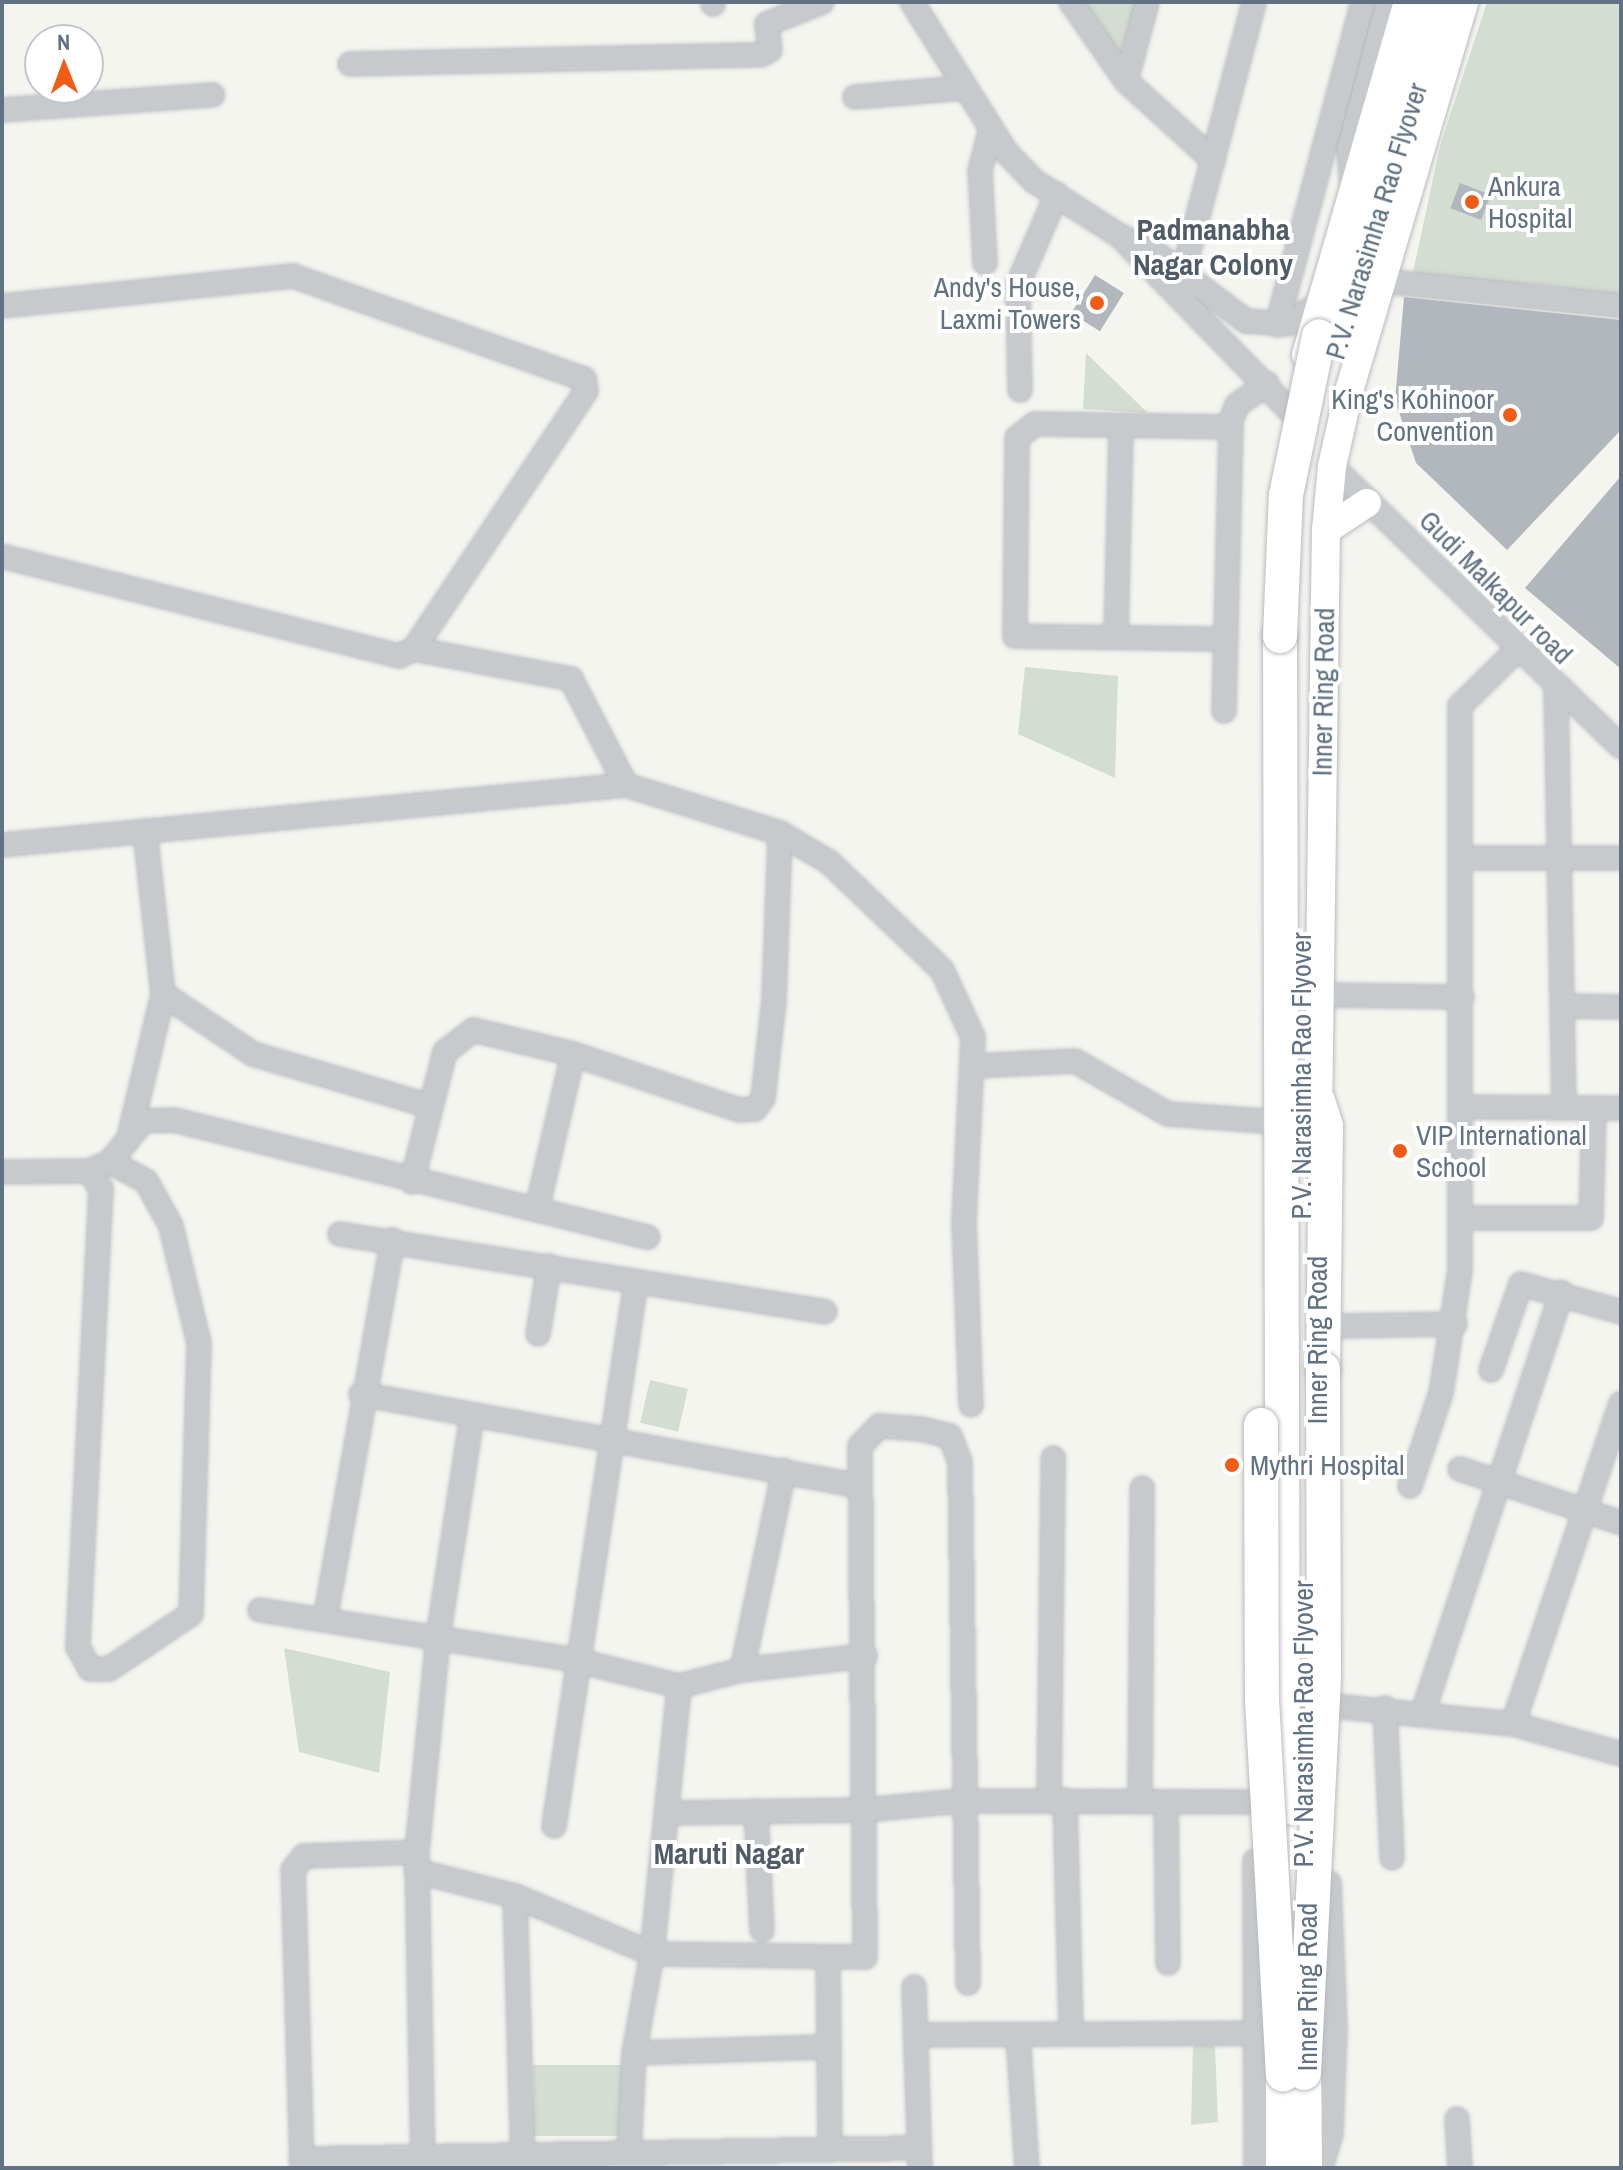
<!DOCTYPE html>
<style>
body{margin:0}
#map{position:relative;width:1623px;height:2170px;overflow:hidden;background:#f5f5f0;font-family:"Archivo Narrow",sans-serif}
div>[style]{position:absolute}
.green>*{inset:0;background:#d4ddd1;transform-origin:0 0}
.building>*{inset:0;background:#b1b7bd;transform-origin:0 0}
.roads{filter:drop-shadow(0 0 2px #b9bcc0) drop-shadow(0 0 2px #b9bcc0)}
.minor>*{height:22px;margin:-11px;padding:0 11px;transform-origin:11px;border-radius:11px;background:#c7cacd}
.major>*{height:28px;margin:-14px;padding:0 14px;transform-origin:14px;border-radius:14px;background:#fff}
.highway>*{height:34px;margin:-17px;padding:0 17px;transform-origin:17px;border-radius:17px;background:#fff}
.bridges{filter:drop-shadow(0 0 2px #b8bbbe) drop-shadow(0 0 2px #b8bbbe)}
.highway-bridge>*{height:34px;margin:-17px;padding:0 17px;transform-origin:17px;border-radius:17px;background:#fff}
.dots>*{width:22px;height:22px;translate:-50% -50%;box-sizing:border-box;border:4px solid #fff;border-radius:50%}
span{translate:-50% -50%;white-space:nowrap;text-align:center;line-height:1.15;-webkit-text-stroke:8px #fff;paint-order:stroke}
.poi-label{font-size:28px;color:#617284}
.left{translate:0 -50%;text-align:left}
.right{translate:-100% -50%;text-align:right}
.street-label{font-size:28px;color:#617284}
.neighbourhood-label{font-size:30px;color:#505b68;font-weight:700}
.frame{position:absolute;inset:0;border:4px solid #617284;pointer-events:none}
.north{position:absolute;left:24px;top:24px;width:80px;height:80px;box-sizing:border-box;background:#fff;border:2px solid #c0c7ce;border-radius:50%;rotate:359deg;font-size:22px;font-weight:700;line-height:32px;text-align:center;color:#617284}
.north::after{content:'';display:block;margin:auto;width:28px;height:36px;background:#f15b15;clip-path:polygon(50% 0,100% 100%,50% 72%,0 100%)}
</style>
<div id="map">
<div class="green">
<div style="clip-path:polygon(1082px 2px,1140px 2px,1120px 53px)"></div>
<div style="clip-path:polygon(1487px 2px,1621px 2px,1621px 299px,1552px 286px,1412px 277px,1440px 146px)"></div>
<div style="clip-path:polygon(1086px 353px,1148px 413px,1083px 409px)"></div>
<div style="clip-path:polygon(1025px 667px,1118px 676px,1115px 778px,1018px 734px)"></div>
<div style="left:650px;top:1380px;width:39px;height:44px;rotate:13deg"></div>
<div style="clip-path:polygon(284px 1648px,390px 1672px,379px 1773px,299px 1752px)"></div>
<div style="clip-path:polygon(1193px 2045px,1215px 2046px,1218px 2122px,1191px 2125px)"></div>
<div style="left:533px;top:2065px;width:91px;height:71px"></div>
</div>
<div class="building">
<div style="left:1460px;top:183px;width:33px;height:27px;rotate:21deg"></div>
<div style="left:1095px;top:275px;width:34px;height:45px;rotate:32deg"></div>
<div style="clip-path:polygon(1404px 297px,1621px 320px,1621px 430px,1507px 550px,1416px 463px,1395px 400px)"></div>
<div style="clip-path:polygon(1621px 476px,1621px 669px,1525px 588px)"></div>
</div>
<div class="roads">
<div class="minor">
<div style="left:912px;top:2px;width:177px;rotate:57.9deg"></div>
<div style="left:1006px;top:152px;width:40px;rotate:46deg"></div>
<div style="left:1034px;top:181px;width:102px;rotate:32.6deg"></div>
<div style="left:1120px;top:236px;width:245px;rotate:45.8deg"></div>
<div style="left:1071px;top:2px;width:96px;rotate:55.2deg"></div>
<div style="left:1126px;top:81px;width:118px;rotate:42.2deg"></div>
<div style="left:713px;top:4px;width:2px;rotate:-90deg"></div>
<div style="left:350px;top:64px;width:411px;rotate:-1.3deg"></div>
<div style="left:761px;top:55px;width:10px;rotate:-29deg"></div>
<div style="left:770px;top:50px;width:26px;rotate:-97deg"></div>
<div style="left:767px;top:24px;width:59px;rotate:-21.8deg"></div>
<div style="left:1126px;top:81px;width:82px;rotate:-75.1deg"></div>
<div style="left:855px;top:97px;width:109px;rotate:-4.7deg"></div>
<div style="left:2px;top:110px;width:211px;rotate:-4.1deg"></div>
<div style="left:1352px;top:189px;width:41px;rotate:-94.2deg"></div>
<div style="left:1349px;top:148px;width:151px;rotate:-75deg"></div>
<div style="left:1125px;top:238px;width:30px;rotate:24deg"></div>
<div style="left:1152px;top:250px;width:118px;rotate:37.1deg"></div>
<div style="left:1246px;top:321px;width:41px;rotate:4.2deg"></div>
<div style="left:1287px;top:324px;width:40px;rotate:-32.9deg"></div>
<div style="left:985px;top:263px;width:92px;rotate:-93.1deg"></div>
<div style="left:980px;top:171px;width:44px;rotate:-75.7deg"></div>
<div style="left:1183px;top:273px;width:280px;rotate:-75.3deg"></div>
<div style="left:1381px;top:281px;width:241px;rotate:5.9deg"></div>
<div style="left:2px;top:306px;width:293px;rotate:-5.9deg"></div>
<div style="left:293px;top:276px;width:309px;rotate:19.5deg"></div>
<div style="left:584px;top:379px;width:12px;rotate:81deg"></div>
<div style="left:586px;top:391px;width:310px;rotate:123.7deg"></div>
<div style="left:414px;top:649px;width:17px;rotate:155deg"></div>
<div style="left:399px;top:656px;width:409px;rotate:-165.9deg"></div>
<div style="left:1277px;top:325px;width:334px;rotate:-75.1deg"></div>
<div style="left:1020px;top:390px;width:106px;rotate:-91.1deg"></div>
<div style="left:1018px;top:284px;width:98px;rotate:-66.6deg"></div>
<div style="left:1332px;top:466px;width:403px;rotate:44.2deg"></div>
<div style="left:1116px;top:637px;width:211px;rotate:-88.6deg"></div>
<div style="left:1226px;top:639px;width:211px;rotate:-179.2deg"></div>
<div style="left:1015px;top:636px;width:198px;rotate:-89.4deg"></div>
<div style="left:1017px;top:438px;width:23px;rotate:-38deg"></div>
<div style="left:1035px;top:424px;width:196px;rotate:0.9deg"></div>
<div style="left:414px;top:649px;width:160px;rotate:10.8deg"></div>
<div style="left:571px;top:679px;width:119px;rotate:62.6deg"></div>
<div style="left:626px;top:785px;width:161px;rotate:17.3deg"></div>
<div style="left:780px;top:833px;width:57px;rotate:30.6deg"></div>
<div style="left:829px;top:862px;width:156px;rotate:43.7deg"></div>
<div style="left:942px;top:970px;width:74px;rotate:65.2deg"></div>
<div style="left:973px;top:1037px;width:185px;rotate:92.8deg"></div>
<div style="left:964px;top:1222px;width:183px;rotate:87.8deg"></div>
<div style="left:1556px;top:689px;width:419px;rotate:88.9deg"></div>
<div style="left:1224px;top:711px;width:291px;rotate:-88.6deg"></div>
<div style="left:1231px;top:420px;width:16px;rotate:-68deg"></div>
<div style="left:1237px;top:405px;width:37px;rotate:-35deg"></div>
<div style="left:2px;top:845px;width:627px;rotate:-5.49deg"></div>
<div style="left:1461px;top:858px;width:160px"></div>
<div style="left:163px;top:994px;width:108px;rotate:33.7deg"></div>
<div style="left:253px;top:1054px;width:184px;rotate:16.4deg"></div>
<div style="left:1320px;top:995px;width:142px;rotate:0.8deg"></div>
<div style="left:1563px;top:1006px;width:58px;rotate:1deg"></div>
<div style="left:973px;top:1066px;width:102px;rotate:-2.8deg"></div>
<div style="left:1075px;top:1061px;width:107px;rotate:29.7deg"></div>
<div style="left:1168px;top:1114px;width:109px;rotate:4.2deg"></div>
<div style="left:1462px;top:1107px;width:159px;rotate:0.4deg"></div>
<div style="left:130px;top:1133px;width:143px;rotate:-76.6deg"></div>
<div style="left:163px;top:994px;width:164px;rotate:-96.3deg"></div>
<div style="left:89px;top:1171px;width:22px;rotate:56deg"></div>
<div style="left:101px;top:1189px;width:459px;rotate:92.9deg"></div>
<div style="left:78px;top:1647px;width:25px;rotate:61deg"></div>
<div style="left:90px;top:1669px;width:19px"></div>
<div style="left:109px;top:1669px;width:99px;rotate:-33.9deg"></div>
<div style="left:191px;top:1614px;width:271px;rotate:-88.3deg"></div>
<div style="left:199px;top:1343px;width:120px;rotate:-103.5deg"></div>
<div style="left:171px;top:1226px;width:51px;rotate:-119.1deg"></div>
<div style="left:146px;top:1181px;width:41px;rotate:-152.2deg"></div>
<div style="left:2px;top:1172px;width:87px;rotate:-0.7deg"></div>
<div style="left:89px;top:1171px;width:23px;rotate:-23deg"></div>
<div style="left:110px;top:1162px;width:53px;rotate:-51.2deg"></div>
<div style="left:143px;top:1121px;width:31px;rotate:-2deg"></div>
<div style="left:174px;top:1120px;width:488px;rotate:13.9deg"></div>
<div style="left:412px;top:1182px;width:134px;rotate:-75.8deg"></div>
<div style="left:445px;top:1052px;width:36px;rotate:-38deg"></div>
<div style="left:473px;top:1030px;width:103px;rotate:13.5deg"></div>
<div style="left:573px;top:1054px;width:175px;rotate:18.6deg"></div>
<div style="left:739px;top:1110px;width:16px;rotate:-4deg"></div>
<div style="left:755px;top:1109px;width:14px;rotate:-54deg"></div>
<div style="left:763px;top:1098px;width:99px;rotate:-83.6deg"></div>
<div style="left:774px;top:1000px;width:167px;rotate:-87.9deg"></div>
<div style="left:537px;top:1209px;width:159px;rotate:-76.9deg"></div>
<div style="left:1460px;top:1218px;width:131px"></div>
<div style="left:1591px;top:1218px;width:109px;rotate:-88.4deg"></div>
<div style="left:340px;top:1234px;width:491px;rotate:9.1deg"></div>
<div style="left:1338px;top:1326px;width:117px;rotate:-1deg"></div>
<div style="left:538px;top:1334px;width:69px;rotate:-80.8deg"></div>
<div style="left:1491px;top:1370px;width:91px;rotate:-70.8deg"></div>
<div style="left:1521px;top:1284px;width:104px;rotate:15.6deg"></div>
<div style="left:361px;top:1394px;width:507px;rotate:10.45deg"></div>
<div style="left:1460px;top:1469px;width:170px;rotate:18.5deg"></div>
<div style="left:1410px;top:1486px;width:98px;rotate:-71.6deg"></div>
<div style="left:1441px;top:1393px;width:124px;rotate:-81.2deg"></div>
<div style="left:1460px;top:1270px;width:564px;rotate:-90deg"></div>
<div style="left:1460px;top:706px;width:81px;rotate:-44.5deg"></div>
<div style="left:260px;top:1610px;width:319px;rotate:9deg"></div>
<div style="left:575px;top:1660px;width:107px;rotate:14deg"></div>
<div style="left:679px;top:1686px;width:65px;rotate:-14.3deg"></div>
<div style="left:742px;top:1670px;width:124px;rotate:-6.5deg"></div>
<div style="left:325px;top:1620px;width:386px;rotate:-79.9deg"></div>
<div style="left:742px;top:1670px;width:204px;rotate:-78.1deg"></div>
<div style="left:1313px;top:1704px;width:201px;rotate:5.7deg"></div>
<div style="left:1513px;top:1724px;width:112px;rotate:15.5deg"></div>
<div style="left:1385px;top:1708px;width:150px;rotate:87.3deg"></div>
<div style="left:1423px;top:1712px;width:442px;rotate:-71.7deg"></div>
<div style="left:1513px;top:1724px;width:338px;rotate:-71.4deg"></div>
<div style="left:1049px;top:1800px;width:342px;rotate:-89.3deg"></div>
<div style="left:1065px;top:1800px;width:234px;rotate:88.5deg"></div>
<div style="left:1140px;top:1802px;width:314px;rotate:-89.6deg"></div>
<div style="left:1166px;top:1803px;width:160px;rotate:89.3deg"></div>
<div style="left:756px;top:1811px;width:119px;rotate:87.1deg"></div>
<div style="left:668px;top:1813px;width:197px;rotate:-0.9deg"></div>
<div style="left:865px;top:1810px;width:96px;rotate:-5.4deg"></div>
<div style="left:961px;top:1801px;width:293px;rotate:0.2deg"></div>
<div style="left:554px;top:1826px;width:550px;rotate:-81.43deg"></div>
<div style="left:1255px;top:1861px;width:307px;rotate:89.8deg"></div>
<div style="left:416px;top:1871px;width:102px;rotate:14.2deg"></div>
<div style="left:515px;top:1896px;width:149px;rotate:22.9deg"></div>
<div style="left:652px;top:1954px;width:213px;rotate:0.8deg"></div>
<div style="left:865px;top:1957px;width:511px;rotate:-90.56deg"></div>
<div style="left:860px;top:1446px;width:28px;rotate:-46deg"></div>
<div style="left:879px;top:1426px;width:42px;rotate:4.1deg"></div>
<div style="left:921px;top:1429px;width:30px;rotate:14deg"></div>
<div style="left:950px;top:1436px;width:28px;rotate:69deg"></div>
<div style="left:960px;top:1462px;width:521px;rotate:89.12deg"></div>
<div style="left:515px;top:1896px;width:272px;rotate:88.3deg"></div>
<div style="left:828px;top:1959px;width:189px;rotate:89.4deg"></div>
<div style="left:914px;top:1987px;width:181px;rotate:88.1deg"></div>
<div style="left:916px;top:2035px;width:342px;rotate:-0.3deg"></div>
<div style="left:1018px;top:2035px;width:133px;rotate:86.1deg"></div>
<div style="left:634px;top:2053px;width:195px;rotate:-1.8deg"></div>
<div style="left:1457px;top:2119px;width:49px;rotate:86.5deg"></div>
<div style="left:629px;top:2152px;width:99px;rotate:-87.1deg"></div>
<div style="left:634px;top:2053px;width:101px;rotate:-79.7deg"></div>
<div style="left:652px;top:1954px;width:269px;rotate:-84.2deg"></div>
<div style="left:301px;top:2159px;width:617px;rotate:-1.02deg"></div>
<div style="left:302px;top:2168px;width:298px;rotate:-91.7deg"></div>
<div style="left:293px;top:1870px;width:18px;rotate:-52deg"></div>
<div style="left:304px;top:1856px;width:113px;rotate:-2deg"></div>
<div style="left:423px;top:2168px;width:316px;rotate:-91.1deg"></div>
<div style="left:417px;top:1852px;width:215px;rotate:-84.4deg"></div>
<div style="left:438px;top:1638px;width:224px;rotate:-81.3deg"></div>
<div style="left:1321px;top:2168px;width:35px;rotate:-74deg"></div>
<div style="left:1331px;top:2134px;width:104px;rotate:-87.8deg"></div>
<div style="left:1335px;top:2030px;width:147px;rotate:-92.3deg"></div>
</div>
<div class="major">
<div style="left:1306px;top:355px;width:367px;rotate:-73.9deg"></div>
<div style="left:1326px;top:530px;width:49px;rotate:-33.4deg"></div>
<div style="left:1318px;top:1122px;width:592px;rotate:-89.23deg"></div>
<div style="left:1326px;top:530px;width:64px;rotate:-84.6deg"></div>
<div style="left:1332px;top:466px;width:77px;rotate:-77.2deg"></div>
<div style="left:1349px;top:391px;width:406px;rotate:-73.5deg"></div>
<div style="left:1307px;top:2052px;width:116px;rotate:89.5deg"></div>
</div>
<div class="highway">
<div style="left:1340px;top:341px;width:353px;rotate:-73.6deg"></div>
<div style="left:1280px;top:636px;width:1172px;rotate:89.85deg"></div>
<div style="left:1318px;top:1101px;width:26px;rotate:72deg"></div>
<div style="left:1326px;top:1126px;width:243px;rotate:90.7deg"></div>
<div style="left:1283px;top:2044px;width:124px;rotate:90deg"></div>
</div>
</div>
<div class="bridges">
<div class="highway-bridge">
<div style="left:1280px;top:636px;width:141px;rotate:-87.6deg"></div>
<div style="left:1286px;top:495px;width:162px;rotate:-78.3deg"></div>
<div style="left:1261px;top:1425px;width:275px;rotate:89.8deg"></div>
<div style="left:1262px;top:1700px;width:375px;rotate:86.8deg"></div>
<div style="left:1304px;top:2073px;width:398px;rotate:-87.1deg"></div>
<div style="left:1324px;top:1676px;width:307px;rotate:-90.2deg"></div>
</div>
</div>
<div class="dots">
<div style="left:1472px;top:202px;background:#f15b15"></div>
<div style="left:1097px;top:303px;background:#f15b15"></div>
<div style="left:1510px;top:415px;background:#f15b15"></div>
<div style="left:1400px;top:1151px;background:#f15b15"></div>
<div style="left:1232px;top:1465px;background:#f15b15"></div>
</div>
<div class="poi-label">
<span class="left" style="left:1488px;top:202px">Ankura<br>Hospital</span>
<span class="right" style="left:1081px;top:303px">Andy's House,<br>Laxmi Towers</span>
<span class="right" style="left:1494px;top:415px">King's Kohinoor<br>Convention</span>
<span class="left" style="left:1416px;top:1151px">VIP International<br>School</span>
<span class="left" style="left:1250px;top:1465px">Mythri Hospital</span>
</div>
<div class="street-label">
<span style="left:1376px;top:221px;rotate:-73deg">P.V. Narasimha Rao Flyover</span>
<span style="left:1496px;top:587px;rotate:45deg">Gudi Malkapur road</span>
<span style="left:1323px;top:692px;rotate:-89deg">Inner Ring Road</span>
<span style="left:1301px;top:1076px;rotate:-90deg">P.V. Narasimha Rao Flyover</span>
<span style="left:1317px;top:1340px;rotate:-90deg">Inner Ring Road</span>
<span style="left:1303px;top:1724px;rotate:-90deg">P.V. Narasimha Rao Flyover</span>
<span style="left:1307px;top:1987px;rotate:-90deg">Inner Ring Road</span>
</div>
<div class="neighbourhood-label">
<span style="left:1213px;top:246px">Padmanabha<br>Nagar Colony</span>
<span style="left:729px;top:1853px">Maruti Nagar</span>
</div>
<div class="frame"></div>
<div class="north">N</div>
</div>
